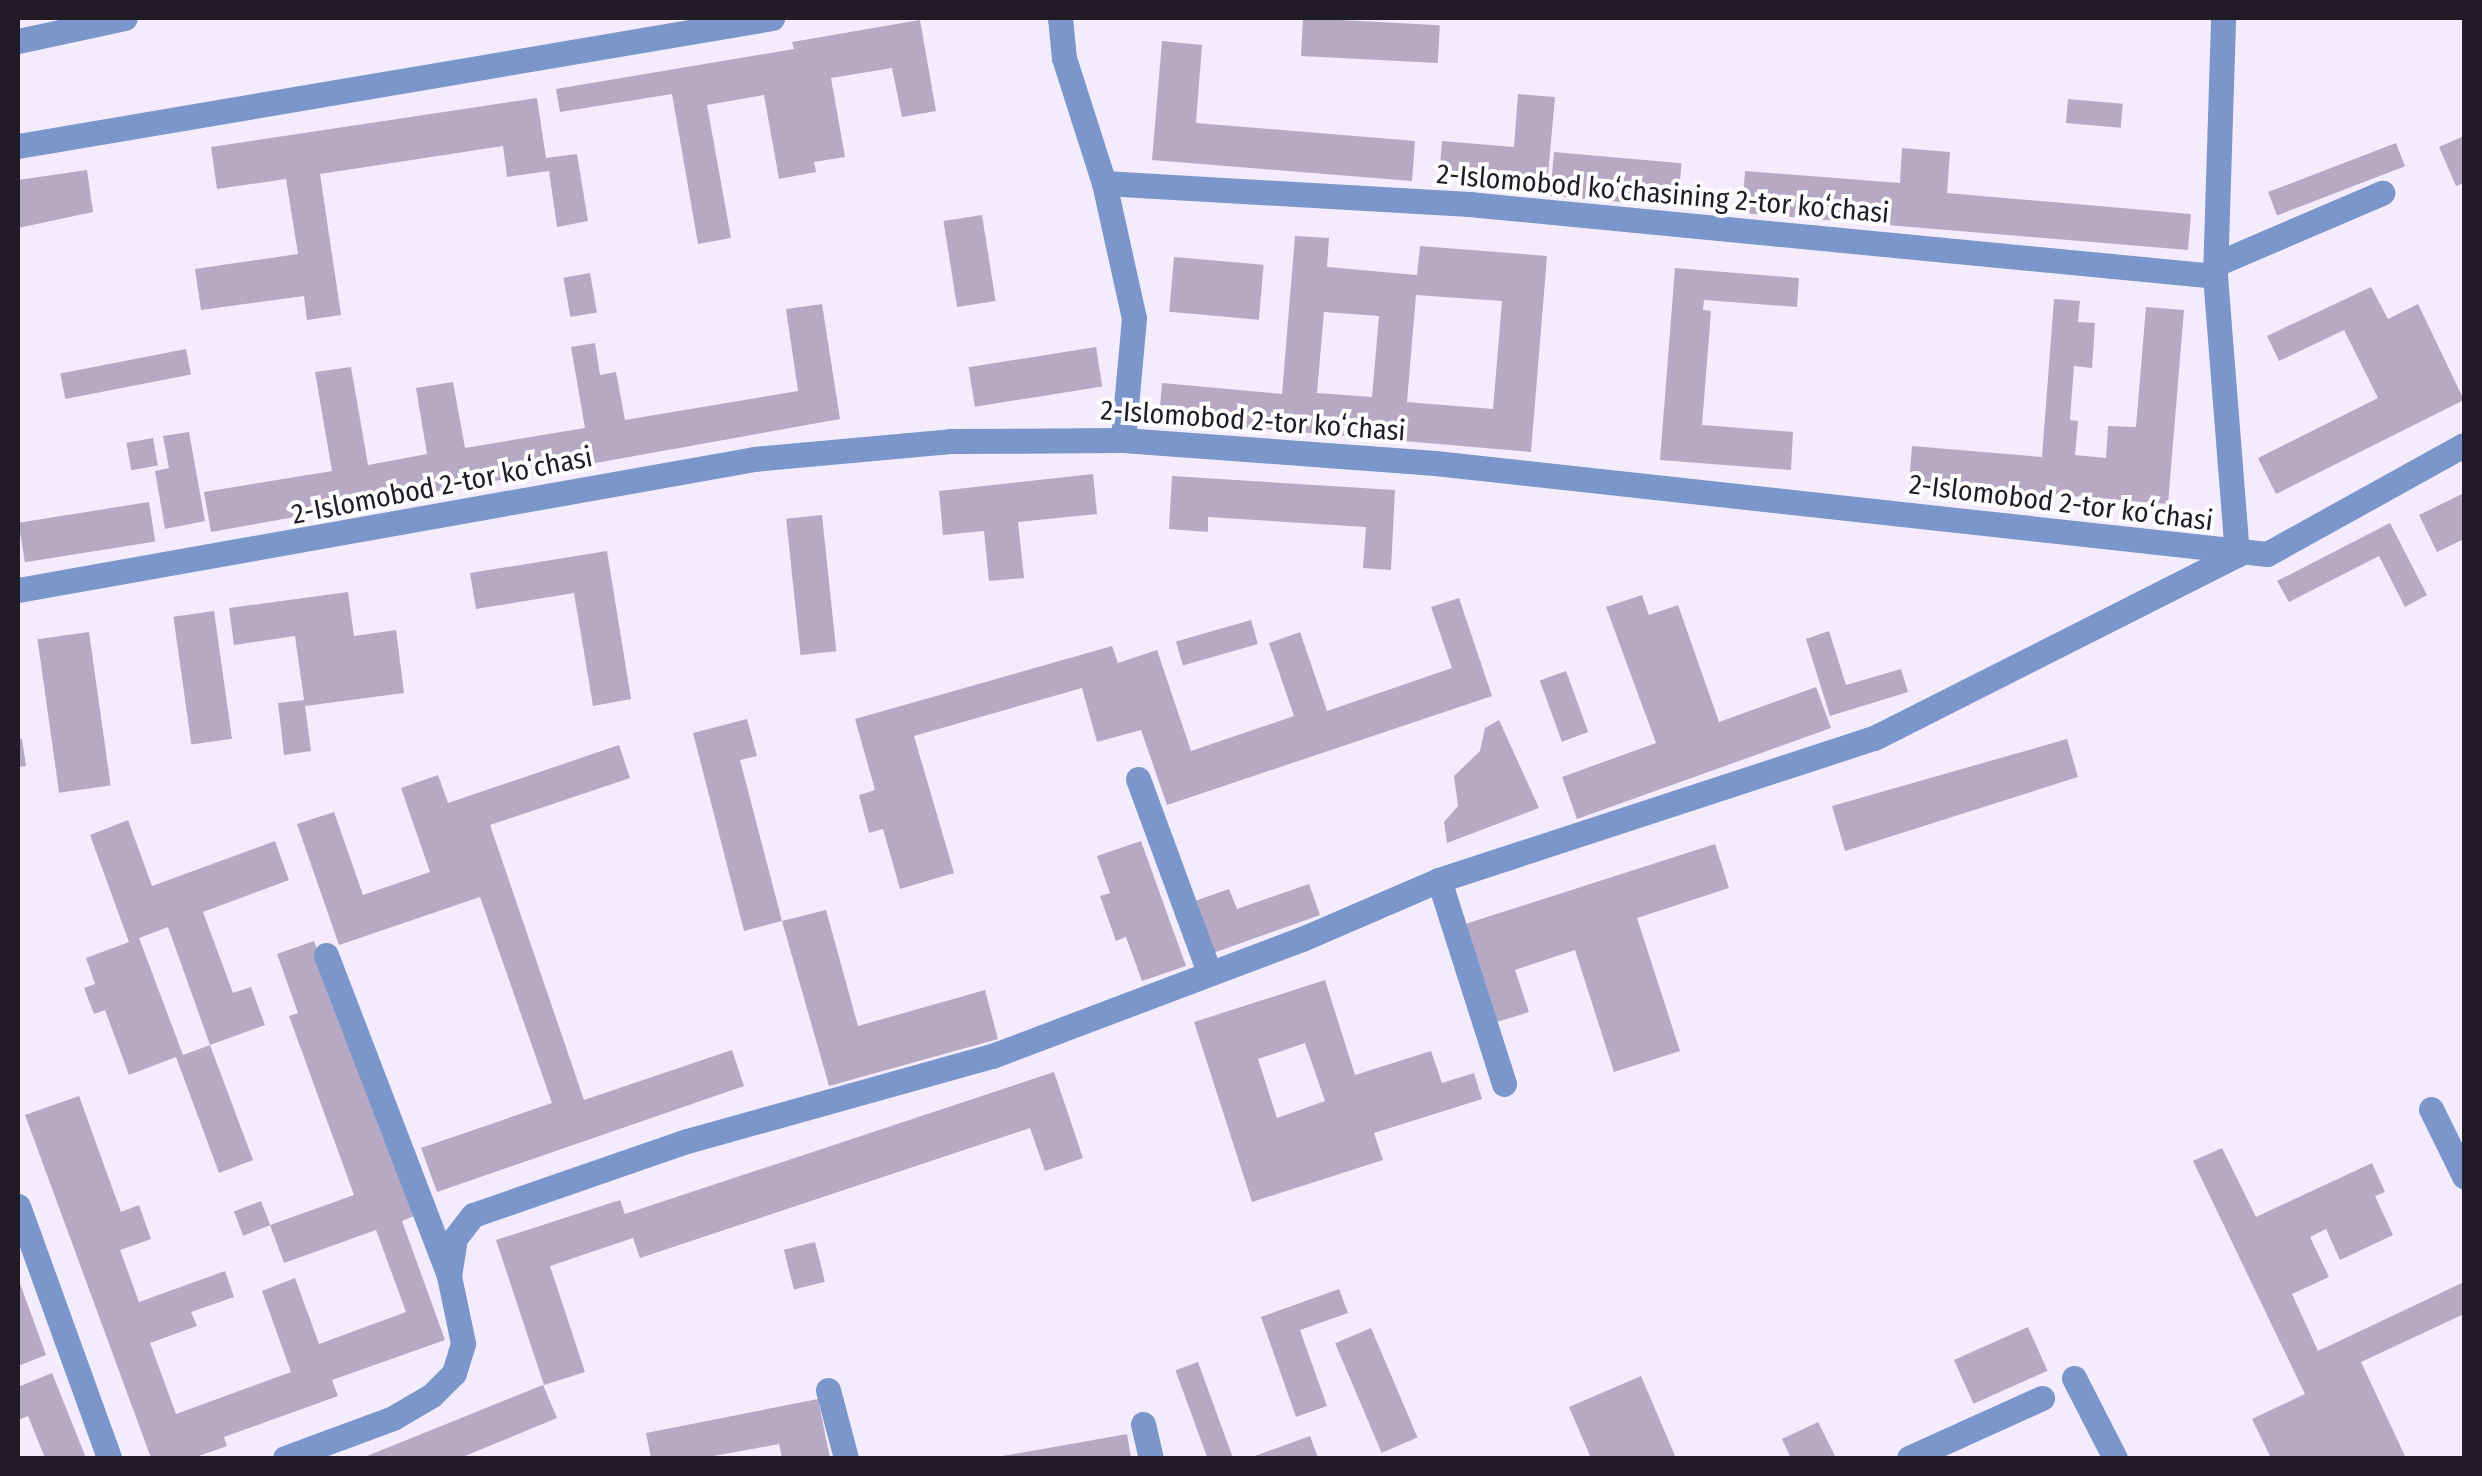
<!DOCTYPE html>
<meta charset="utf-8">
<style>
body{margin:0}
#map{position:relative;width:2482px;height:1476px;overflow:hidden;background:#f4ecfd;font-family:"Fira Sans Condensed",sans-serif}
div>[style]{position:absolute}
.building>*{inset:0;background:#b7a9c4;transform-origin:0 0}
.minor>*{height:25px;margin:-12.5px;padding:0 12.5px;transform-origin:12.5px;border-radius:12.5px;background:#7a96cb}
span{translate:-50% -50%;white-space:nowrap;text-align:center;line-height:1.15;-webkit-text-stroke:8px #fdfdfd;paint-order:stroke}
.street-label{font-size:28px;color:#211b25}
.frame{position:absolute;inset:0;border:20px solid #211b25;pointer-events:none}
</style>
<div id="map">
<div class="building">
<div style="left:1303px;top:18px;width:137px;height:38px;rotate:3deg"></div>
<div style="clip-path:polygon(920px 20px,936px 111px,902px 117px,892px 68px,831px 78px,845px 157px,814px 162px,816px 172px,779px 179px,764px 95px,707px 105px,731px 238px,698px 244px,672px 94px,560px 112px,556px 89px,794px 49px,792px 42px)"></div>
<div style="clip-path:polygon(1162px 41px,1202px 45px,1196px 123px,1415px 141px,1412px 181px,1152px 160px)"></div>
<div style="clip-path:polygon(1518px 94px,1555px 97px,1547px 186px,1439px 178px,1442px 141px,1514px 147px)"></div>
<div style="clip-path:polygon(537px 98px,546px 158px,577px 154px,588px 221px,557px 227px,549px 171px,507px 177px,503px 146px,320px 174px,341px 315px,307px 320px,304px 296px,201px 310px,195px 269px,298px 254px,286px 179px,217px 189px,211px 147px)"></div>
<div style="left:2068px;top:99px;width:55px;height:24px;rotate:5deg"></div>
<div style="clip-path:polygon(2464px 136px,2464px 183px,2456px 186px,2439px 147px)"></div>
<div style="left:2396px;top:143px;width:25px;height:137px;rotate:69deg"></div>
<div style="clip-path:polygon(1902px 148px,1950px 152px,1947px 193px,2191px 214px,2188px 250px,1742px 213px,1745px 171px,1900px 183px)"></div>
<div style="left:1554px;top:152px;width:128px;height:44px;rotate:5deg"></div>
<div style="clip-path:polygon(87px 170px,93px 212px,18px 228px,18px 180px)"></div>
<div style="left:982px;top:215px;width:87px;height:39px;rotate:81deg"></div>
<div style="clip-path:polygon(evenodd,1295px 236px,1329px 238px,1327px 267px,1417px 275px,1420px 246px,1547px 256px,1531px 452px,1159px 420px,1162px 383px,1282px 394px,1295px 236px,1416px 295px,1502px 301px,1493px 409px,1407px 402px,1416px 295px,1295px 236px,1324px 312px,1379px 316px,1372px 397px,1317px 393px,1324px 312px)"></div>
<div style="left:1174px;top:257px;width:90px;height:55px;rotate:5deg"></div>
<div style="clip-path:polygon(1675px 268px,1799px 278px,1797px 307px,1704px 300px,1703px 310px,1711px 311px,1702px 425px,1793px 432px,1791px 470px,1660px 460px)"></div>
<div style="left:590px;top:273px;width:40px;height:27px;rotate:80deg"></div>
<div style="clip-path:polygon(2371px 287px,2388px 319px,2418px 304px,2464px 400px,2276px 494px,2258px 458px,2378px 398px,2344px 330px,2279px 361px,2267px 336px)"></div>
<div style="clip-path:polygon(2054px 299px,2080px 301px,2078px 322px,2095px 323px,2092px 368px,2074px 366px,2070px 420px,2078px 421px,2075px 455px,2106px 458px,2108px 426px,2136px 427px,2146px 307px,2184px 310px,2168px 504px,1909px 483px,1912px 446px,2042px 457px)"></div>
<div style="clip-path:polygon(822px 304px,840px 419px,211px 532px,204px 492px,332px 471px,315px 372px,351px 367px,368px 465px,427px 454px,416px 388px,453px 382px,465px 448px,585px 428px,571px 347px,595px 343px,600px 375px,616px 372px,625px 420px,798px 391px,786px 309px)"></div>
<div style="left:1096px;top:347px;width:40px;height:129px;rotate:81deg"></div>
<div style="left:186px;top:349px;width:26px;height:128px;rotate:79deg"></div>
<div style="clip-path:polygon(189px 432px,205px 521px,165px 529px,155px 471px,169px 468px,163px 436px)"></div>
<div style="left:153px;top:438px;width:28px;height:27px;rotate:80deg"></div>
<div style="clip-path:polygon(1093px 474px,1097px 514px,1018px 522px,1024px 578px,989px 581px,984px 531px,943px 535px,939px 491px)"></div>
<div style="clip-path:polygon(1172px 476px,1395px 490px,1391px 570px,1363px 568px,1366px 527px,1208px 517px,1208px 532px,1169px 529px)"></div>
<div style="clip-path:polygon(2464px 493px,2464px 539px,2437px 552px,2419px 515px)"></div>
<div style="left:149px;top:502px;width:40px;height:132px;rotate:81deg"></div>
<div style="left:822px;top:515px;width:137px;height:36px;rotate:84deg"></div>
<div style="clip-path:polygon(2390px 523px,2427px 595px,2405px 607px,2379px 556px,2289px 602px,2277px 581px)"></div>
<div style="clip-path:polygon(607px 551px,631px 699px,593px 706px,574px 593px,476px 609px,470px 573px)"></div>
<div style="clip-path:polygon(348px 592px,354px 636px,396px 630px,404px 693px,305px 706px,311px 751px,284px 755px,278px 703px,304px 700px,295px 636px,234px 645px,229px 608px)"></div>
<div style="clip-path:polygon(1642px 595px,1649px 615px,1678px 605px,1719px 722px,1816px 687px,1831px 728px,1577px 819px,1562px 777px,1656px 743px,1606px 607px)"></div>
<div style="clip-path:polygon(1459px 598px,1492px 696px,1167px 805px,1141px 730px,1097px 742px,1082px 688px,914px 736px,954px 873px,900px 889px,883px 829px,869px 833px,859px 795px,875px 790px,855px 719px,1112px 646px,1118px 663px,1157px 650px,1191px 751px,1294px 716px,1269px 643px,1300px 632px,1327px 711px,1452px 668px,1431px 607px)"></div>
<div style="left:214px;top:611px;width:129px;height:41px;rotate:82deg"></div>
<div style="left:1251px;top:620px;width:25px;height:78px;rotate:74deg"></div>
<div style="clip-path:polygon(1829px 631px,1846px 685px,1901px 669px,1908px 692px,1830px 716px,1806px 639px)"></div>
<div style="left:89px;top:632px;width:155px;height:52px;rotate:82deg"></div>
<div style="left:1566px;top:671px;width:65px;height:28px;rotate:70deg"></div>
<div style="clip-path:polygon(747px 719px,757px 756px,740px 760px,782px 921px,744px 931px,693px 733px)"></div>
<div style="clip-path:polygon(1499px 720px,1539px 808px,1447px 843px,1444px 822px,1458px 806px,1454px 776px,1480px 751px,1485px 728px)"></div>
<div style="clip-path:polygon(18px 739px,22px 739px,26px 766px,18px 767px)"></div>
<div style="clip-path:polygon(2067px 739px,2078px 777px,1845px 851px,1832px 806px)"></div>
<div style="clip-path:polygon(619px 745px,630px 778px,490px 825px,584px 1100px,732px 1050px,744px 1086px,437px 1192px,421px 1148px,552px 1103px,480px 897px,339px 945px,297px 824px,334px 812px,363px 895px,430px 872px,401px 788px,438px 775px,448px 803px)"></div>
<div style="clip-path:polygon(128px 820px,152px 886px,275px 841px,289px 880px,203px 912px,233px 993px,251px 987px,265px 1025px,210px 1045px,168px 927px,139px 938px,183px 1055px,210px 1045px,253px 1160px,219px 1173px,176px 1057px,129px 1075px,105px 1010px,94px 1014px,84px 988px,95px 984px,86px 958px,129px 942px,90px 835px)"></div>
<div style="clip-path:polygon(1141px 841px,1186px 966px,1142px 981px,1126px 937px,1116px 941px,1100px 896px,1110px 893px,1097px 856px)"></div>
<div style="clip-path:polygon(1715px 844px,1729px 888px,1637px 918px,1680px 1051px,1614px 1072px,1575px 950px,1515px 970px,1529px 1012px,1494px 1023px,1462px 925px)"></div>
<div style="clip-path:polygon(1309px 884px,1320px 915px,1213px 953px,1195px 901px,1229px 889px,1237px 909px)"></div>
<div style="clip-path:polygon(826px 910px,858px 1026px,985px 990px,998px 1039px,829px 1086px,782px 921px)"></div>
<div style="clip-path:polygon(314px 941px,414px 1216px,402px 1221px,445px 1340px,332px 1380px,338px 1396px,224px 1437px,227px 1446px,193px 1458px,151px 1458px,25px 1115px,79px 1096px,121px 1212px,139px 1205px,151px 1239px,120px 1250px,139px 1302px,225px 1271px,234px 1297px,191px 1312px,197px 1326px,150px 1343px,176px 1414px,291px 1372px,262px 1291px,295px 1278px,319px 1344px,406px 1312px,376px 1230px,284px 1263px,270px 1225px,354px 1195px,289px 1016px,298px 1013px,277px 954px)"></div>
<div style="clip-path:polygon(evenodd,1325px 980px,1355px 1075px,1431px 1051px,1442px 1083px,1474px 1073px,1482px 1099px,1374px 1133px,1383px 1160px,1252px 1202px,1194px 1022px,1325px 980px,1305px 1043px,1325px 1101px,1277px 1118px,1258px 1059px,1305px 1043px)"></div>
<div style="clip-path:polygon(1054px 1072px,1083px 1158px,1045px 1171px,1030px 1128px,640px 1258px,633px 1238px,550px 1266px,585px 1372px,544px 1385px,496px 1240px,620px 1200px,625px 1214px)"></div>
<div style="clip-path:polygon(2222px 1148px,2256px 1217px,2372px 1163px,2385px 1192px,2375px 1196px,2393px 1235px,2340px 1260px,2326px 1229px,2310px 1237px,2329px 1277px,2292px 1294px,2318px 1351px,2464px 1282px,2464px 1314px,2361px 1362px,2405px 1456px,2271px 1458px,2252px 1419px,2305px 1394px,2193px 1161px)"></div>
<div style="left:261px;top:1201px;width:26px;height:29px;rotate:69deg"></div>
<div style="left:815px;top:1242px;width:41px;height:32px;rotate:76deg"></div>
<div style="clip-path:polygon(18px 1278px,46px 1355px,18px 1366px)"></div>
<div style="clip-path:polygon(1339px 1289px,1348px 1313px,1300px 1330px,1327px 1406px,1296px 1417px,1261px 1317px)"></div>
<div style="left:2028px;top:1327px;width:48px;height:81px;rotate:66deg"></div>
<div style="left:1371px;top:1328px;width:119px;height:39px;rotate:67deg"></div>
<div style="left:1198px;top:1362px;width:102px;height:24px;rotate:70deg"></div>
<div style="clip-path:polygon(52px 1373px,86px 1458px,45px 1458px,28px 1416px,18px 1420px,18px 1387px)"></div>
<div style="clip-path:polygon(1641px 1376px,1676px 1458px,1591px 1458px,1569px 1407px)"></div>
<div style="clip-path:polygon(543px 1385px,557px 1418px,460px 1458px,362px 1458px)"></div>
<div style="clip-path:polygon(818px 1399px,830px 1458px,782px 1458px,779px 1444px,703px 1458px,651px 1458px,646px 1433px)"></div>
<div style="clip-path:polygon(1818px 1422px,1836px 1458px,1791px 1458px,1782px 1439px)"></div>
<div style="clip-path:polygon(1127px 1434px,1131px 1458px,997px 1458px,997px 1457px)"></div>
<div style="clip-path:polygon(1310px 1436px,1318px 1458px,1249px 1458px)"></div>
</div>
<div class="minor">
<div style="left:1060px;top:18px;width:40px;rotate:84.3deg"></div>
<div style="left:1064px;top:58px;width:131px;rotate:72.3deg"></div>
<div style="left:1104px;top:183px;width:138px;rotate:77.5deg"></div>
<div style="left:1134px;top:318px;width:122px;rotate:95.2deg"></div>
<div style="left:18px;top:41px;width:109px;rotate:-12.1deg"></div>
<div style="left:18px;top:146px;width:765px;rotate:-9.63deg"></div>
<div style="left:1104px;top:183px;width:366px;rotate:3.3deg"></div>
<div style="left:1469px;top:204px;width:749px;rotate:5.51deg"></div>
<div style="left:2216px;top:264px;width:181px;rotate:-23.2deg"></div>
<div style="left:18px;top:590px;width:748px;rotate:-10.09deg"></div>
<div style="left:754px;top:459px;width:197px;rotate:-5.2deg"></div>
<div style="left:950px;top:441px;width:173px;rotate:-0.3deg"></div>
<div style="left:1123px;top:440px;width:313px;rotate:4.2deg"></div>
<div style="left:1435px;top:463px;width:837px;rotate:6.24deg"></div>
<div style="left:2267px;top:554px;width:225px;rotate:-29deg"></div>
<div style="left:1138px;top:779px;width:206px;rotate:69.8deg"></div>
<div style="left:1439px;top:880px;width:214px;rotate:72.3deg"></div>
<div style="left:326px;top:955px;width:340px;rotate:69deg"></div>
<div style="left:2431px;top:1109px;width:75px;rotate:63.8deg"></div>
<div style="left:18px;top:1206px;width:268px;rotate:70.1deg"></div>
<div style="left:2074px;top:1378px;width:90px;rotate:62.9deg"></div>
<div style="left:828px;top:1390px;width:70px;rotate:75.2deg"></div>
<div style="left:1143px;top:1424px;width:35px;rotate:77deg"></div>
<div style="left:285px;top:1458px;width:115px;rotate:-20.3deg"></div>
<div style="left:393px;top:1418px;width:45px;rotate:-30.5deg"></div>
<div style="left:432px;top:1395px;width:31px;rotate:-45deg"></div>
<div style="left:454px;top:1373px;width:31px;rotate:-73deg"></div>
<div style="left:463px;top:1343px;width:68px;rotate:-101.8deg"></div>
<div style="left:449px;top:1276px;width:38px;rotate:-81deg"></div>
<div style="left:455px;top:1238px;width:29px;rotate:-52deg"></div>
<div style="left:473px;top:1215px;width:226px;rotate:-19.1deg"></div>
<div style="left:687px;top:1141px;width:317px;rotate:-15.6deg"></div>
<div style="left:992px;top:1056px;width:331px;rotate:-20.7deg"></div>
<div style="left:1302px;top:939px;width:149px;rotate:-23.3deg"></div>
<div style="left:1439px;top:880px;width:458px;rotate:-18.1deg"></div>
<div style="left:1874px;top:738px;width:407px;rotate:-26.8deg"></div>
<div style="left:2237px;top:555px;width:280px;rotate:-94.5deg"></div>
<div style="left:2215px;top:276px;width:258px;rotate:-88.2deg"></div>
<div style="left:1909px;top:1458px;width:146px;rotate:-24.3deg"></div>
</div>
<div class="street-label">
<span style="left:1663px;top:194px;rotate:5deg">2-Islomobod koʻchasining 2-tor koʻchasi</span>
<span style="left:1253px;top:421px;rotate:4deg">2-Islomobod 2-tor koʻchasi</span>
<span style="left:442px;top:486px;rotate:-11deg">2-Islomobod 2-tor koʻchasi</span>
<span style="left:2061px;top:503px;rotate:7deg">2-Islomobod 2-tor koʻchasi</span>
</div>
<div class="frame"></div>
</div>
